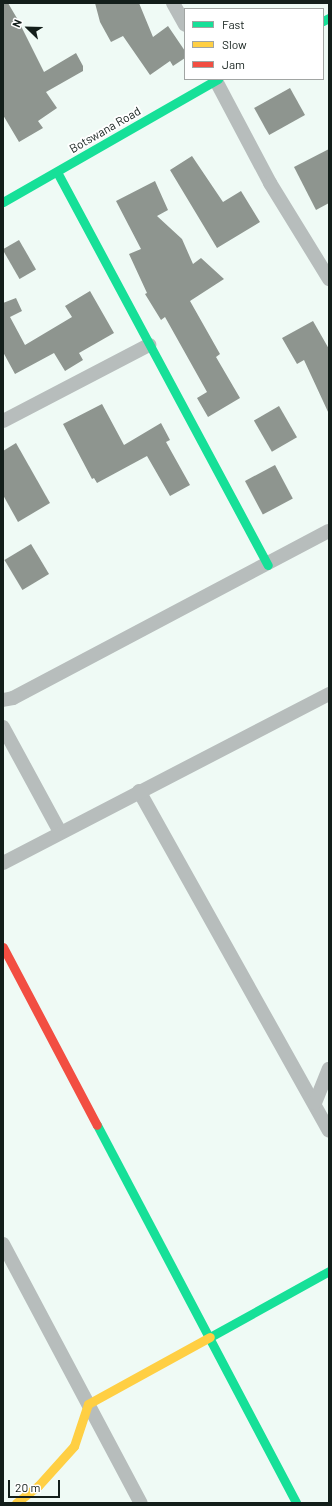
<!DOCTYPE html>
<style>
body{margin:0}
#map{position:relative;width:332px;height:1506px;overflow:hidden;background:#effaf5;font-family:Barlow,sans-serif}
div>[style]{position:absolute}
.building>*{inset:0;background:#8e958f;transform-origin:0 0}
.street>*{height:14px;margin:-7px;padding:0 7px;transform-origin:7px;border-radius:7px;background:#b7bdbc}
.fast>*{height:9px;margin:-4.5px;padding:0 4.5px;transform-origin:4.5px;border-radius:4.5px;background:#16e098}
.slow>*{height:9px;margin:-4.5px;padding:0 4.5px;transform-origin:4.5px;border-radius:4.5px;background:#ffcf43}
.jam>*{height:9px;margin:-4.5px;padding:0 4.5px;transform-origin:4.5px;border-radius:4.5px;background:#f24e42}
span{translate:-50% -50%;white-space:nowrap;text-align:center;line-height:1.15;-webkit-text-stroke:4px #fff;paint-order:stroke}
.street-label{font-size:12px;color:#131e1a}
.frame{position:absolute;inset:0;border:4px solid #131e1a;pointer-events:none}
.legend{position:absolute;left:184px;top:8px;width:140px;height:72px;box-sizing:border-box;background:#fff;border:1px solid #a1a5a3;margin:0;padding:5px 7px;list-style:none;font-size:12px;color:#131e1a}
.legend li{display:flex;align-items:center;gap:8px;height:20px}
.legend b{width:20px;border:1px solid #a1a5a3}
.north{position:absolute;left:8px;top:8px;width:40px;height:40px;-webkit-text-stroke:3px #fff;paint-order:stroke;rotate:293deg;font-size:11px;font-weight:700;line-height:16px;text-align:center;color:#131e1a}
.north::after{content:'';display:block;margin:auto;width:14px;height:18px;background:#131e1a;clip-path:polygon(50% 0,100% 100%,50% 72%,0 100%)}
.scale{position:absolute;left:8px;top:1480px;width:52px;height:18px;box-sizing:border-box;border:2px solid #131e1a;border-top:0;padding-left:5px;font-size:12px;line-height:14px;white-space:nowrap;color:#131e1a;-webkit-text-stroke:3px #fff;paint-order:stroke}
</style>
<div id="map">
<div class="building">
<div style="clip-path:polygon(3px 3px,8px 3px,18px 20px,44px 72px,76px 53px,83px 66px,83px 71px,46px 92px,57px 108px,38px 121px,43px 128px,19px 142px,3px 115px)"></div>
<div style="clip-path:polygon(95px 3px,139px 3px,153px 37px,168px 26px,185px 51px,185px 58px,173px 66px,170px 61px,150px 75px,123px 36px,111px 42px,100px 22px)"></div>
<div style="left:290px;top:88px;width:31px;height:41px;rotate:61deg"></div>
<div style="clip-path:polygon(329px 149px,329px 203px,316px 210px,294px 167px)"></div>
<div style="clip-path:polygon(192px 156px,223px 202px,241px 191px,260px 222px,217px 248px,170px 170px)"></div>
<div style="clip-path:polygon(155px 181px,168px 210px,157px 216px,182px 239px,193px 264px,201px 258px,224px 279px,190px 301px,220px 354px,216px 357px,240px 398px,208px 417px,197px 398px,207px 392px,165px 317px,161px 320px,145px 294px,147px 293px,129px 254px,141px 249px,116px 201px)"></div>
<div style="left:19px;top:240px;width:34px;height:19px;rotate:60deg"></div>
<div style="clip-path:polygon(90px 291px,114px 333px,79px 353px,83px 360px,65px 371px,54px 353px,15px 374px,3px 352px,3px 303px,16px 298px,22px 311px,10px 317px,25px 345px,72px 317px,65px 306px)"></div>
<div style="clip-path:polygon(313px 321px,329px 349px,329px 414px,304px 360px,297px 364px,282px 338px)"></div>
<div style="clip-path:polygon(102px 404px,124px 445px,161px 423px,170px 440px,166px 442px,190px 485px,170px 496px,147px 456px,97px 483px,94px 478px,92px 479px,63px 424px)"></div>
<div style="left:279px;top:406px;width:36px;height:29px;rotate:60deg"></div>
<div style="clip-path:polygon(16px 443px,50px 503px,18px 522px,3px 495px,3px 451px)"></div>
<div style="left:275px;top:465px;width:38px;height:34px;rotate:62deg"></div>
<div style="left:31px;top:544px;width:35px;height:31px;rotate:59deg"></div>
</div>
<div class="street">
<div style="left:173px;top:3px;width:25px;rotate:61deg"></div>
<div style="left:215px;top:79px;width:118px;rotate:62.1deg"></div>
<div style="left:270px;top:183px;width:113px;rotate:58.4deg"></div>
<div style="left:3px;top:421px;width:165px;rotate:-27.5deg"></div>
<div style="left:3px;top:700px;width:10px;rotate:-11deg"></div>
<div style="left:13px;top:698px;width:357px;rotate:-27.9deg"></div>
<div style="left:3px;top:727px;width:119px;rotate:61.5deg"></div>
<div style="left:139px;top:791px;width:389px;rotate:60.8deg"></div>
<div style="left:3px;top:863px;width:367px;rotate:-27.4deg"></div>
<div style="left:315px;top:1103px;width:37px;rotate:-68deg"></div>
<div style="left:3px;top:1244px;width:293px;rotate:62deg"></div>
</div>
<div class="fast">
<div style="left:323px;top:21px;width:7px;rotate:-27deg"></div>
<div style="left:57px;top:172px;width:446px;rotate:61.8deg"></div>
<div style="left:3px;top:202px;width:248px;rotate:-29.8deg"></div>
<div style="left:97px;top:1125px;width:427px;rotate:62.2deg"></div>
<div style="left:210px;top:1337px;width:136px;rotate:-29deg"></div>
</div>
<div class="slow">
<div style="left:16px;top:1503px;width:28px;rotate:-38deg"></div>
<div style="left:38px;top:1486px;width:54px;rotate:-48deg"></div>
<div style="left:74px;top:1446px;width:44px;rotate:-71.6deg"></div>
<div style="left:88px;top:1404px;width:139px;rotate:-28.8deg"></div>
</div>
<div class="jam">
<div style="left:3px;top:947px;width:201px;rotate:62.2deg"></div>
</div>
<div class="street-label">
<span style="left:105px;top:130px;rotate:-30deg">Botswana Road</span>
</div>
<div class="frame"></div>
<ul class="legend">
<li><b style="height:5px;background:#16e098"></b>Fast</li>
<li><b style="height:5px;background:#ffcf43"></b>Slow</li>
<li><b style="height:5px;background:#f24e42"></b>Jam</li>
</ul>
<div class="north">N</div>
<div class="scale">20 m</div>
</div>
